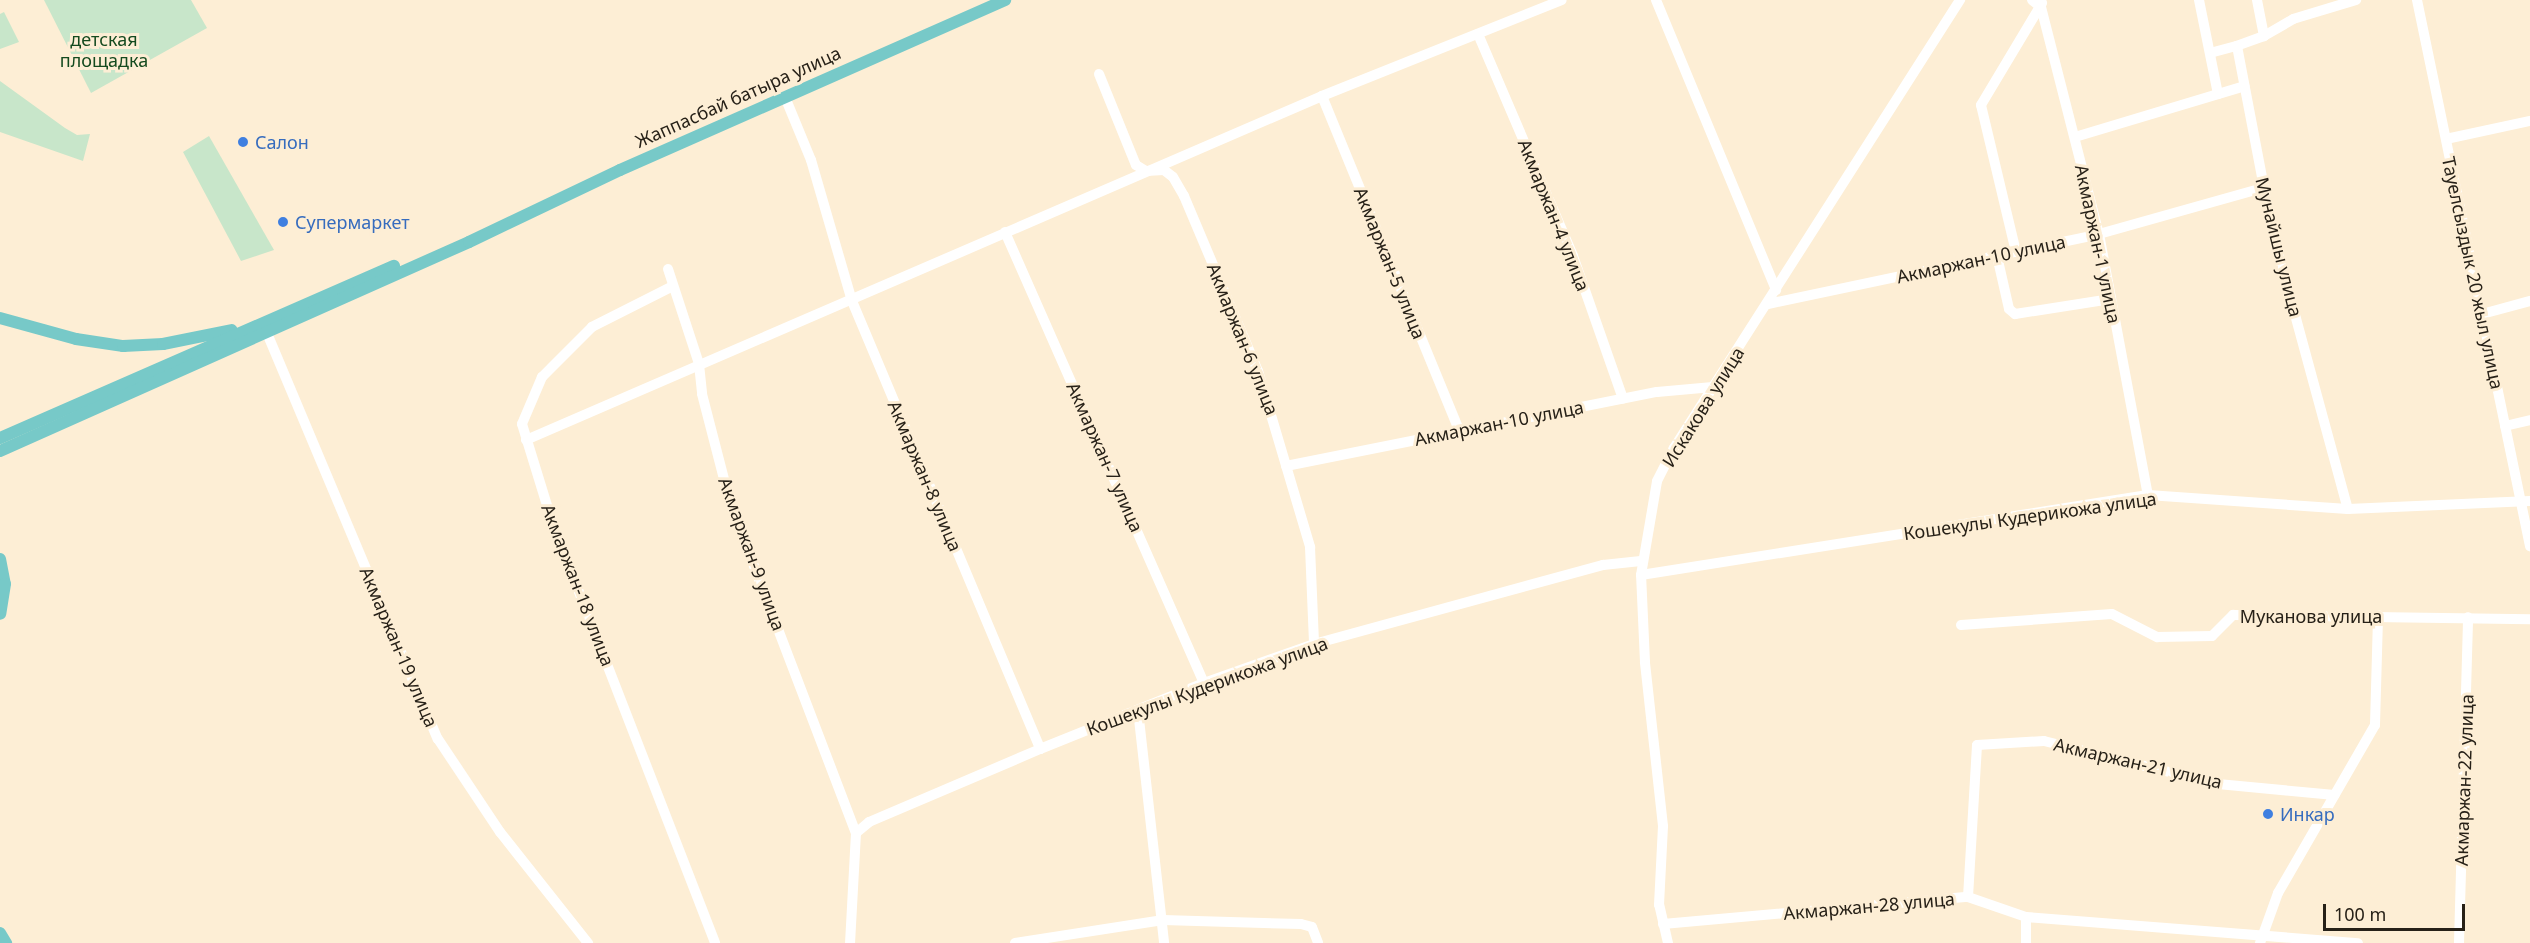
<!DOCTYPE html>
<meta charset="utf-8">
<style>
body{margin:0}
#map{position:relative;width:2530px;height:943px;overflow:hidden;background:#fdeed5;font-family:"Noto Sans",sans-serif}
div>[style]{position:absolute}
.green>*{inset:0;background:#c8e6ca}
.minor>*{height:10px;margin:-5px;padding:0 5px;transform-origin:5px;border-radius:5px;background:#fff}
.major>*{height:12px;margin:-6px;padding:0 6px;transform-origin:6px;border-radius:6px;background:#77c9c8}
.dots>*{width:16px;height:16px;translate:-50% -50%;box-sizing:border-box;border:3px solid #fdeed5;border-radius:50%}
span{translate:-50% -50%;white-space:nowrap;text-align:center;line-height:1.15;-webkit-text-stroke:6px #fdeed5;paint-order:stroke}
.park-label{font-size:18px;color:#144a1f}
.street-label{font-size:18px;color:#272118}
.shop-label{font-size:18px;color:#366cbe}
.left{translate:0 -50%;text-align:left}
.scale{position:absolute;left:2323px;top:904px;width:142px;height:27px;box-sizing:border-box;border:3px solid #272118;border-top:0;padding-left:8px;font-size:18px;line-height:21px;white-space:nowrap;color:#272118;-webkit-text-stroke:4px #fdeed5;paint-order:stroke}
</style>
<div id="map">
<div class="green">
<div style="clip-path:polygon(44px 0,191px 0,207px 28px,91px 93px)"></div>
<div style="clip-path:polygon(4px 12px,19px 42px,0 49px,0 14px)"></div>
<div style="clip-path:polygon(0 81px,65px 128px,77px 135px,90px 134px,83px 161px,0 132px)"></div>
<div style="clip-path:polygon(209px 136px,274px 250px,241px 261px,183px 152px)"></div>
</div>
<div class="minor">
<div style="left:1656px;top:0;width:314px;rotate:67.5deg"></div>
<div style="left:2032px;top:0;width:11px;rotate:38deg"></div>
<div style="left:2041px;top:7px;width:234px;rotate:75.7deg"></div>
<div style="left:2099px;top:234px;width:266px;rotate:79.4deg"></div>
<div style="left:2199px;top:0;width:96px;rotate:78.6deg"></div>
<div style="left:2257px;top:0;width:37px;rotate:79deg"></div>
<div style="left:2264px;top:36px;width:29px;rotate:160deg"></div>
<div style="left:2237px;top:46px;width:187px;rotate:79.2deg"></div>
<div style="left:2272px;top:230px;width:289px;rotate:74.8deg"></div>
<div style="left:2417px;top:0;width:558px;rotate:78.31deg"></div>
<div style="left:1478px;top:34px;width:241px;rotate:66.8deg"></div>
<div style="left:1573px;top:256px;width:151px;rotate:70.7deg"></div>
<div style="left:2264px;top:36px;width:34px;rotate:-30deg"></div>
<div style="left:2293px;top:19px;width:66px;rotate:-16.8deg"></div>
<div style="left:2210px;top:53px;width:28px;rotate:-15deg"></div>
<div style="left:1099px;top:74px;width:98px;rotate:67.9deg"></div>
<div style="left:1136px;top:165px;width:12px;rotate:31deg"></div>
<div style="left:1146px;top:171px;width:18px;rotate:-3deg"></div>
<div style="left:1164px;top:170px;width:11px;rotate:38deg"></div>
<div style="left:1173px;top:177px;width:22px;rotate:60deg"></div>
<div style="left:1184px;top:196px;width:190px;rotate:67.1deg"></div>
<div style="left:1258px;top:371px;width:184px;rotate:73.5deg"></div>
<div style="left:1310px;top:547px;width:97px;rotate:87.6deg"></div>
<div style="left:1322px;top:96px;width:361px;rotate:67.7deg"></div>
<div style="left:785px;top:97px;width:68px;rotate:67.6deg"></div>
<div style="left:811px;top:160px;width:147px;rotate:73.8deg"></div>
<div style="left:852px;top:301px;width:486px;rotate:67.2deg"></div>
<div style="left:2075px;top:137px;width:177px;rotate:-16.7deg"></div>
<div style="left:2446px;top:139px;width:86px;rotate:-12.1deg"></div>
<div style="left:1005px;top:232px;width:493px;rotate:66.2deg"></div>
<div style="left:2016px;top:252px;width:151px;rotate:-103.4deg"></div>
<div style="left:1981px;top:105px;width:119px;rotate:-59.1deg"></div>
<div style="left:1997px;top:256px;width:54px;rotate:77.2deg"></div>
<div style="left:2009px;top:309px;width:8px;rotate:40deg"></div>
<div style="left:2015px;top:314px;width:97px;rotate:-8.9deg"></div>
<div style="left:668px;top:269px;width:100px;rotate:71.9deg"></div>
<div style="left:699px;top:364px;width:30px;rotate:84deg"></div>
<div style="left:702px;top:394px;width:116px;rotate:75.5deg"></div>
<div style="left:731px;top:506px;width:350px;rotate:69.1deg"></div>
<div style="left:856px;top:833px;width:110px;rotate:93.1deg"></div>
<div style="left:673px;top:286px;width:91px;rotate:153.2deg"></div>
<div style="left:592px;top:327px;width:71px;rotate:135deg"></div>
<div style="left:542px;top:377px;width:51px;rotate:113.1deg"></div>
<div style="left:522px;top:424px;width:106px;rotate:72.9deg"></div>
<div style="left:553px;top:525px;width:448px;rotate:68.8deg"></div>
<div style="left:1768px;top:304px;width:338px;rotate:-11.9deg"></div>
<div style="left:2099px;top:234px;width:170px;rotate:-15.7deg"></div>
<div style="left:2482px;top:314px;width:50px;rotate:-15.2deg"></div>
<div style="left:264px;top:326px;width:448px;rotate:67.2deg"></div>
<div style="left:438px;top:739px;width:112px;rotate:56.3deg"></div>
<div style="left:500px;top:832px;width:142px;rotate:51.6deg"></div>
<div style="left:2505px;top:426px;width:26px;rotate:-13deg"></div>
<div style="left:526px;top:440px;width:867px;rotate:-23.37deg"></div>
<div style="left:1322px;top:96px;width:258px;rotate:-21.8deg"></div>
<div style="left:1286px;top:466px;width:378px;rotate:-11.3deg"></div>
<div style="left:1657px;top:392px;width:56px;rotate:-5.1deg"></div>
<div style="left:1641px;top:575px;width:513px;rotate:-8.97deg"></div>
<div style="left:2148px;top:495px;width:200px;rotate:4deg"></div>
<div style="left:2348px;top:509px;width:182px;rotate:-2.5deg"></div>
<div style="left:1961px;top:625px;width:151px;rotate:-4.2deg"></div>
<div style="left:2112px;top:614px;width:51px;rotate:27.1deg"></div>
<div style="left:2157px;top:637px;width:55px;rotate:-1deg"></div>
<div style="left:2212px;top:636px;width:30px;rotate:-45deg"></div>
<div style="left:2233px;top:615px;width:297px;rotate:0.8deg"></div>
<div style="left:1138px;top:710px;width:234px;rotate:83.6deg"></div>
<div style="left:856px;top:833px;width:17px;rotate:-40deg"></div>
<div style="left:869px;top:822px;width:186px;rotate:-23.1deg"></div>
<div style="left:1040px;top:749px;width:177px;rotate:-21.9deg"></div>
<div style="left:1204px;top:683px;width:117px;rotate:-19.5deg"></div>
<div style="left:1314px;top:644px;width:300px;rotate:-15.3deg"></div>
<div style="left:1603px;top:565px;width:38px;rotate:-6deg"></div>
<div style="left:1968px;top:897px;width:152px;rotate:-86.6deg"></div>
<div style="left:1977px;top:745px;width:67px;rotate:-3.4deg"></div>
<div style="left:2044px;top:741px;width:179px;rotate:13.9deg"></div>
<div style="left:2218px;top:784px;width:117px;rotate:5.4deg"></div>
<div style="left:1663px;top:924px;width:306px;rotate:-5.1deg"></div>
<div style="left:1968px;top:897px;width:61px;rotate:19deg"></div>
<div style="left:2026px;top:917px;width:333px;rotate:4.5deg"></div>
<div style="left:1015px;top:943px;width:150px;rotate:-8.8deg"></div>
<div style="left:1163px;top:920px;width:138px;rotate:1.7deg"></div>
<div style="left:1301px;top:924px;width:11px;rotate:15deg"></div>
<div style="left:1312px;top:927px;width:17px;rotate:69deg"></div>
<div style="left:1668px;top:943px;width:39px;rotate:-103deg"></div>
<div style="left:1659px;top:905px;width:79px;rotate:-87.1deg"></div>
<div style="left:1663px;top:826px;width:165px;rotate:-96.3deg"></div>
<div style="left:1645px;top:662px;width:87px;rotate:-92.6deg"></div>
<div style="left:1641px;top:575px;width:95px;rotate:-80.3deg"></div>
<div style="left:1657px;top:481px;width:37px;rotate:-63deg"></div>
<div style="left:1674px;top:448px;width:532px;rotate:-57.45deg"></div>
<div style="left:2026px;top:943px;width:26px;rotate:-90deg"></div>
<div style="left:2260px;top:943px;width:53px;rotate:-70.2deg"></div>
<div style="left:2278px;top:893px;width:194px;rotate:-60deg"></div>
<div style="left:2375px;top:725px;width:110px;rotate:-88.4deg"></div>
<div style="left:2459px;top:943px;width:326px;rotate:-88.4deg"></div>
</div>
<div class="major">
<div style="left:0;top:318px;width:79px;rotate:15.4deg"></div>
<div style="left:76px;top:339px;width:48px;rotate:8.5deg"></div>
<div style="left:123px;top:346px;width:40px;rotate:-2.9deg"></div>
<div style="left:163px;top:344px;width:70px;rotate:-11.5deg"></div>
<div style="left:0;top:438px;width:430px;rotate:-23.6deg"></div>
<div style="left:0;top:451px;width:513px;rotate:-24.02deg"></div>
<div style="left:469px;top:242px;width:167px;rotate:-25.5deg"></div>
<div style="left:620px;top:170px;width:421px;rotate:-23.8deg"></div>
<div style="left:0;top:559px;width:25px;rotate:79deg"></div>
<div style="left:5px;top:584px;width:30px;rotate:99deg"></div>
<div style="left:0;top:933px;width:12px;rotate:59deg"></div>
</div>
<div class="dots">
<div style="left:243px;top:142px;background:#3f7fe0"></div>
<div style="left:283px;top:222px;background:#3f7fe0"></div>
<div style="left:2268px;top:814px;background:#3f7fe0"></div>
</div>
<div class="park-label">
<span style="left:104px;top:50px">детская<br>площадка</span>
</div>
<div class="street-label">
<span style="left:738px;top:97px;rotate:-24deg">Жаппасбай батыра улица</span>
<span style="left:1554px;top:215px;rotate:68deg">Акмаржан-4 улица</span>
<span style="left:2098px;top:244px;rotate:78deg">Акмаржан-1 улица</span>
<span style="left:2279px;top:247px;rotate:76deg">Мунайшы улица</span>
<span style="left:1981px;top:259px;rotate:-12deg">Акмаржан-10 улица</span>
<span style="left:1390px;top:263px;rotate:68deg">Акмаржан-5 улица</span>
<span style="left:2473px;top:273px;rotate:78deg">Тауелсыздык 20 жыл улица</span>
<span style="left:1243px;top:339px;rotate:68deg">Акмаржан-6 улица</span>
<span style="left:1703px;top:407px;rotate:-58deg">Искакова улица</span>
<span style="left:1499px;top:423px;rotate:-11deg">Акмаржан-10 улица</span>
<span style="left:1105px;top:457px;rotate:66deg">Акмаржан-7 улица</span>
<span style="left:925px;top:476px;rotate:67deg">Акмаржан-8 улица</span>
<span style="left:2030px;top:516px;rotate:-8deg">Кошекулы Кудерикожа улица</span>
<span style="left:752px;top:554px;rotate:70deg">Акмаржан-9 улица</span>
<span style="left:578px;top:585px;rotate:69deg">Акмаржан-18 улица</span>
<span style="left:2311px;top:616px">Муканова улица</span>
<span style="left:399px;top:647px;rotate:67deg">Акмаржан-19 улица</span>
<span style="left:1207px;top:686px;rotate:-20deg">Кошекулы Кудерикожа улица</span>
<span style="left:2138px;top:763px;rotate:13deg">Акмаржан-21 улица</span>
<span style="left:2464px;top:780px;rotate:-88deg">Акмаржан-22 улица</span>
<span style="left:1869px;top:906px;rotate:-5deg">Акмаржан-28 улица</span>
</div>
<div class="shop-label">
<span class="left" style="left:255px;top:142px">Салон</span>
<span class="left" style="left:295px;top:222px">Супермаркет</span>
<span class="left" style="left:2280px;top:814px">Инкар</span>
</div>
<div class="scale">100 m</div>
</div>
